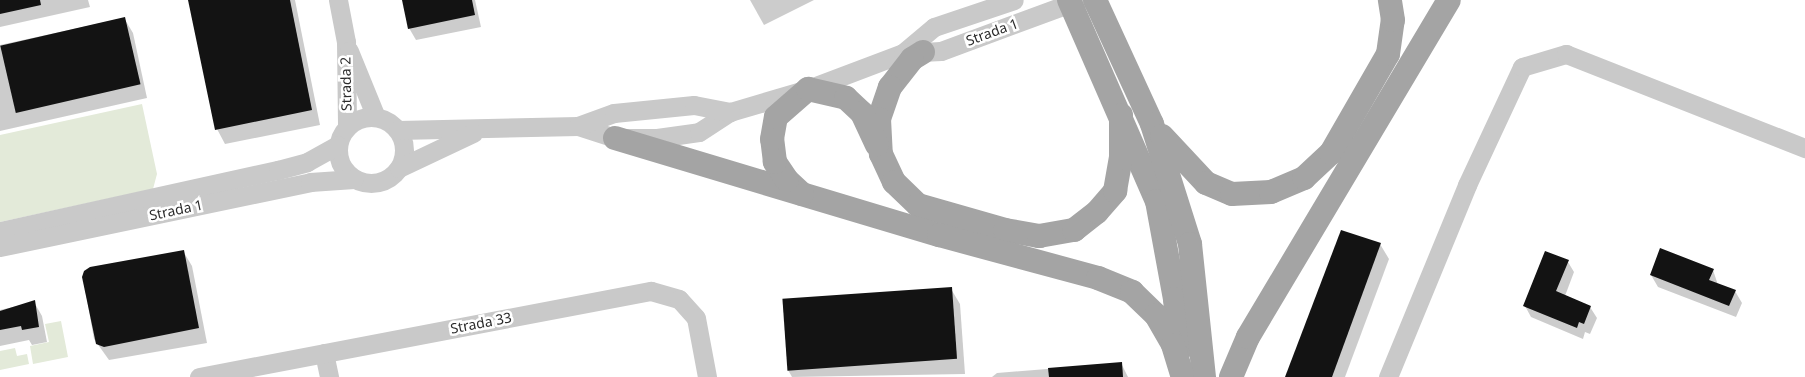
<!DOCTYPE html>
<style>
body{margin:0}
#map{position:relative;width:1805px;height:377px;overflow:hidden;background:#fff;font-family:"Noto Sans",sans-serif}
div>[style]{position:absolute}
.green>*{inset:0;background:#e3ead9}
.shadow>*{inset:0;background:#0003}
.building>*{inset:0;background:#131313;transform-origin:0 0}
.minor>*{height:19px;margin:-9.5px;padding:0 9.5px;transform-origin:9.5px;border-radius:9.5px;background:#c9c9c9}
.minor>.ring{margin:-9.5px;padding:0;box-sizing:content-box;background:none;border:19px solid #c9c9c9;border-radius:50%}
.major>*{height:24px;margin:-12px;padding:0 12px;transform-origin:12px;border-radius:12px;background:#a4a4a4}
span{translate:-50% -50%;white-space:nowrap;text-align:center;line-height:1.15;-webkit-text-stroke:5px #fff;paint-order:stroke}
.street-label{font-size:14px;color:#2c2c2c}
</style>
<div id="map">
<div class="green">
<div style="clip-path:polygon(142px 104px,157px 174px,153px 189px,0 222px,0 135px)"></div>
<div style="clip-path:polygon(61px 321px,68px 357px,33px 364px,30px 346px,49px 342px,45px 324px)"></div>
<div style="clip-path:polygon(15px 348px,17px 356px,27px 354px,29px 364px,0 370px,0 351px)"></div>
</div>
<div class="shadow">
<div style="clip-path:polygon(0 0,88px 0,90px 7px,0 27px)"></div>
<div style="clip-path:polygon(189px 0,295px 0,320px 125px,225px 144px,217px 129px)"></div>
<div style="clip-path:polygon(403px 0,475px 0,481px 27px,416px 40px,409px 28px)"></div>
<div style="clip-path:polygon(750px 0,814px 0,764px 25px)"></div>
<div style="clip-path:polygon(124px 18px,133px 33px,147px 98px,0 131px,0 45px)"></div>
<div style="clip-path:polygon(1380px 244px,1389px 259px,1345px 377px,1286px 377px)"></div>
<div style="clip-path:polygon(183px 251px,192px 266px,207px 343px,109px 360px,94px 339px,83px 277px)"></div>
<div style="clip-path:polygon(1568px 262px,1574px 272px,1565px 296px,1590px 307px,1597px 318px,1590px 334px,1585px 332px,1583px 339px,1531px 317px,1525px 306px)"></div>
<div style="clip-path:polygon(1713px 270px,1718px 285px,1735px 291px,1742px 303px,1736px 317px,1658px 287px,1651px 275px)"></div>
<div style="clip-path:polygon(951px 289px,960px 304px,965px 374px,792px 377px,788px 370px)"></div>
<div style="clip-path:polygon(34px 302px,42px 316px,47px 342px,32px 345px,29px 340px,0 346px,0 310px)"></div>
<div style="clip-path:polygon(1121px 363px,1128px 377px,992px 377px,997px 373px)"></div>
</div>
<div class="building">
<div style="clip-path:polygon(0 0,40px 0,41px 5px,0 14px)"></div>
<div style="clip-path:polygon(188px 0,290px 0,312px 110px,215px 130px)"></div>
<div style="clip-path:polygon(402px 0,472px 0,475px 15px,408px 29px)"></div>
<div style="left:125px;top:17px;width:69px;height:128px;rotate:77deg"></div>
<div style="clip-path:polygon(1341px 230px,1381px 243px,1332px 377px,1285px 377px)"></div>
<div style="clip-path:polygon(1660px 248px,1714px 269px,1709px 280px,1736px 290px,1729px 306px,1650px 275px)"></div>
<div style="clip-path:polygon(184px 250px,199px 328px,104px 347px,96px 344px,82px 277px,84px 271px,90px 267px)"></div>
<div style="clip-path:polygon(1545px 251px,1569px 260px,1556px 291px,1591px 306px,1584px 324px,1579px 322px,1577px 328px,1523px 306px)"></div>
<div style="left:952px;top:287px;width:72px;height:170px;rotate:86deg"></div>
<div style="clip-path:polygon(35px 300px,39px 327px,22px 330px,21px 326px,0 330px,0 311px)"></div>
<div style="clip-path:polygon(1122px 362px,1123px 377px,1049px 377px,1048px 368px)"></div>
</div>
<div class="minor">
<div style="left:338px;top:0;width:43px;rotate:79.2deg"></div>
<div style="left:346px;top:42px;width:85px;rotate:89.3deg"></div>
<div style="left:349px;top:51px;width:71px;rotate:67.8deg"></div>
<div style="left:903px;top:53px;width:40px;rotate:-40deg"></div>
<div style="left:934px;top:27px;width:84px;rotate:-18.6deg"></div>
<div class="ring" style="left:338px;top:117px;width:47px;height:47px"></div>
<div style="left:578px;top:126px;width:39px;rotate:18deg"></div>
<div style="left:615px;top:138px;width:42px"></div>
<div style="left:657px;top:138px;width:42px;rotate:-8.1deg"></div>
<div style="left:699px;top:132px;width:37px;rotate:-33deg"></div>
<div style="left:730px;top:112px;width:81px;rotate:-16.4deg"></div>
<div style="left:808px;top:89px;width:102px;rotate:-20.8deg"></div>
<div style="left:903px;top:53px;width:38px;rotate:-3deg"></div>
<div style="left:941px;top:51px;width:147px;rotate:-20.3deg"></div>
<div style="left:398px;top:130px;width:180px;rotate:-1.3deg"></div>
<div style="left:578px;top:126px;width:38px;rotate:-20deg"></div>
<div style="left:614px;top:113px;width:80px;rotate:-5.7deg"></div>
<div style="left:694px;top:105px;width:37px;rotate:11deg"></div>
<div style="left:399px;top:168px;width:82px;rotate:-25.3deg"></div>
<div style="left:0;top:231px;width:285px;rotate:-12.4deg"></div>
<div style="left:278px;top:170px;width:30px;rotate:-15deg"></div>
<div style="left:307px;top:162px;width:35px;rotate:-29deg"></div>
<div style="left:0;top:247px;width:317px;rotate:-11.8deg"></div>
<div style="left:310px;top:182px;width:44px;rotate:-3.9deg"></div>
<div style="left:324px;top:353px;width:25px;rotate:78deg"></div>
<div style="left:199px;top:377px;width:460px;rotate:-10.8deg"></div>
<div style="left:651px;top:291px;width:29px;rotate:16deg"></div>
<div style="left:679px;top:299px;width:25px;rotate:48deg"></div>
<div style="left:696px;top:318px;width:60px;rotate:79.4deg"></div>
<div style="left:1388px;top:377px;width:208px;rotate:-67.6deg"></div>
<div style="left:1467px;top:185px;width:130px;rotate:-65deg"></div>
<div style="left:1522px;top:67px;width:46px;rotate:-16.5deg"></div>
<div style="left:1566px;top:54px;width:257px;rotate:21.5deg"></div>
</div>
<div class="major">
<div style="left:1069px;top:0;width:219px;rotate:66.4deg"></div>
<div style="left:1157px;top:201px;width:100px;rotate:79.6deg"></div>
<div style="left:1175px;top:299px;width:51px;rotate:84.4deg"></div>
<div style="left:1095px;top:0;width:136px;rotate:65.3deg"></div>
<div style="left:1152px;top:124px;width:126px;rotate:72.4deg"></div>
<div style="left:1190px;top:244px;width:134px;rotate:84deg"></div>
<div style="left:923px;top:52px;width:13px;rotate:148deg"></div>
<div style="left:912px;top:59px;width:36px;rotate:128deg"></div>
<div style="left:890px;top:87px;width:34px;rotate:109deg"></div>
<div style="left:879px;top:119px;width:35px;rotate:87deg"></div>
<div style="left:881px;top:154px;width:31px;rotate:65deg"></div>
<div style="left:894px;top:182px;width:33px;rotate:44deg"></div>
<div style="left:918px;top:205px;width:91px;rotate:16deg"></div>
<div style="left:1005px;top:230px;width:35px;rotate:10deg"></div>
<div style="left:1039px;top:236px;width:36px;rotate:-10deg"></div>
<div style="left:1074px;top:230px;width:29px;rotate:-38deg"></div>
<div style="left:1097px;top:212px;width:28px;rotate:-49deg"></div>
<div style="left:1115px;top:191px;width:34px;rotate:-80deg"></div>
<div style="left:1121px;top:158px;width:43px;rotate:-90deg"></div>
<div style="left:1162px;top:136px;width:64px;rotate:46.9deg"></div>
<div style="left:1206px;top:183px;width:28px;rotate:23deg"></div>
<div style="left:1232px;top:194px;width:39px;rotate:-3deg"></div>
<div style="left:1271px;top:192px;width:36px;rotate:-23deg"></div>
<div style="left:1304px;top:178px;width:37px;rotate:-43deg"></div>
<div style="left:1331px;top:153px;width:114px;rotate:-60.1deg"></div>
<div style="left:1388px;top:54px;width:34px;rotate:-82deg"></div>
<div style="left:1393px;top:20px;width:20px;rotate:-99deg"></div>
<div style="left:615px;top:138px;width:338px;rotate:16.7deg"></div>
<div style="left:939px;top:235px;width:165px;rotate:15.1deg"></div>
<div style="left:1098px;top:278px;width:37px;rotate:22deg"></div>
<div style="left:1132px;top:292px;width:33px;rotate:44deg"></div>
<div style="left:1156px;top:315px;width:34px;rotate:60deg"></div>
<div style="left:1173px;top:345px;width:30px;rotate:73deg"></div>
<div style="left:802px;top:194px;width:21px;rotate:-137deg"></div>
<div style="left:787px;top:180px;width:22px;rotate:-124deg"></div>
<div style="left:775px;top:162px;width:23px;rotate:-97deg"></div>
<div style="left:772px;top:139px;width:22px;rotate:-80deg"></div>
<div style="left:776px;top:117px;width:43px;rotate:-41.2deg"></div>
<div style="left:808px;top:89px;width:39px;rotate:13deg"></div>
<div style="left:846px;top:98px;width:22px;rotate:43deg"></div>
<div style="left:862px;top:113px;width:35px;rotate:65deg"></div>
<div style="left:1231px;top:377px;width:43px;rotate:-67deg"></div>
<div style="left:1248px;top:337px;width:392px;rotate:-59.2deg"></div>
</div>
<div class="street-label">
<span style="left:992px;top:32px;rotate:-20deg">Strada 1</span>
<span style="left:346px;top:84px;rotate:-91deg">Strada 2</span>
<span style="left:176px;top:210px;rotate:-12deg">Strada 1</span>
<span style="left:481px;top:323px;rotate:-11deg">Strada 33</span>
</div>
</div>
